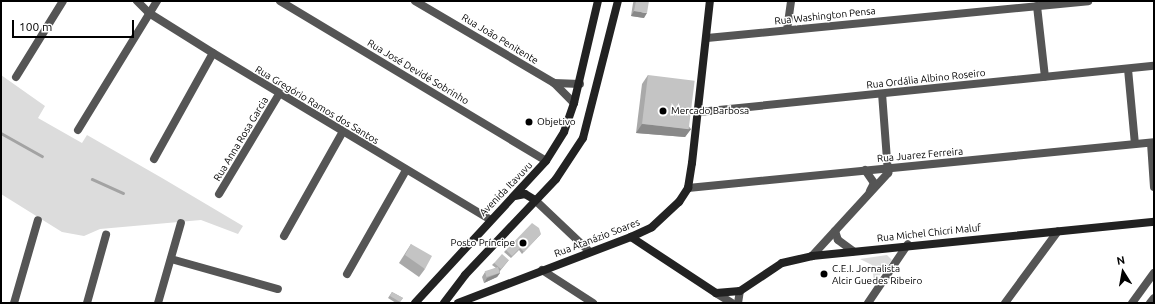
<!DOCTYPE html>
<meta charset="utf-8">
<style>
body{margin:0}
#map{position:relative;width:1155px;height:304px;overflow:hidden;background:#fff;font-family:Ubuntu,sans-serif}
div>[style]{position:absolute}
.green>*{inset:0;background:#dcdcdc}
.stream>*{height:2.5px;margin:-1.25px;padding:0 1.25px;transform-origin:1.25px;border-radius:1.25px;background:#a3a3a3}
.street>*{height:8px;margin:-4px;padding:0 4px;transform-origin:4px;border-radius:4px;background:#555}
.secondary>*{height:8px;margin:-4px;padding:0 4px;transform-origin:4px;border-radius:4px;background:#222}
.wall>*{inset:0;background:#a9a9a9}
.shaded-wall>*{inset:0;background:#898989}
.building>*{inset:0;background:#c4c4c4;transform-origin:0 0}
.dots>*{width:11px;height:11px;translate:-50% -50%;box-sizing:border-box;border:2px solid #fff;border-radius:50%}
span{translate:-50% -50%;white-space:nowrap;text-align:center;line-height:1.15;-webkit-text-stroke:3px #fff;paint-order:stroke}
.street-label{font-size:10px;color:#000}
.poi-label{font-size:10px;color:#000}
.left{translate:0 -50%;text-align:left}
.right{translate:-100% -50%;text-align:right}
.frame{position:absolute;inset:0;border:2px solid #000;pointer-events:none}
.north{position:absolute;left:1103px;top:252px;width:40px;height:40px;-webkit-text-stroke:3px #fff;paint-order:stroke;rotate:349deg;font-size:11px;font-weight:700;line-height:16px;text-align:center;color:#000}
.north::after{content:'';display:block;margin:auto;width:14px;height:18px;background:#000;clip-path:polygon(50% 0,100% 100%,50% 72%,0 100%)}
.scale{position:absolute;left:12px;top:20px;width:122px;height:18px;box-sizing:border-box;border:2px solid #000;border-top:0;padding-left:5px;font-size:12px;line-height:14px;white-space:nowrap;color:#000;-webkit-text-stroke:3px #fff;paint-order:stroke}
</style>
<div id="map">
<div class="green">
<div style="clip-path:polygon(1px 75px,45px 106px,38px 118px,82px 143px,87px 135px,162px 178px,243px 226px,238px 234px,201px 220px,100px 229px,84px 236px,62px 232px,1px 194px)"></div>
<div style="clip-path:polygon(887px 255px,892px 260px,874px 282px,872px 265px,860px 259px)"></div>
</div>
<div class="stream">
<div style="left:1px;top:133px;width:47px;rotate:29.3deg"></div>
<div style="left:92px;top:179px;width:34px;rotate:24deg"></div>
</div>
<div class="street">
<div style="left:137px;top:1px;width:17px;rotate:45deg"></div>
<div style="left:149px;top:13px;width:75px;rotate:32deg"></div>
<div style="left:213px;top:53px;width:324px;rotate:31deg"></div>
<div style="left:280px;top:1px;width:310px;rotate:31deg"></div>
<div style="left:415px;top:1px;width:161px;rotate:30.5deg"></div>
<div style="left:554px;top:83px;width:28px;rotate:45deg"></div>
<div style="left:1037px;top:6px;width:71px;rotate:83.6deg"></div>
<div style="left:787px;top:30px;width:29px;rotate:-82deg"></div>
<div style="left:707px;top:38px;width:383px;rotate:-5.5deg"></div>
<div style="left:1128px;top:69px;width:75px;rotate:84.7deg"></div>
<div style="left:16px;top:77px;width:89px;rotate:-58.3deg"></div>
<div style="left:554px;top:83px;width:26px;rotate:2deg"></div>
<div style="left:699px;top:112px;width:457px;rotate:-5.8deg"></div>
<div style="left:78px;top:130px;width:151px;rotate:-58.5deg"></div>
<div style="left:1151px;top:143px;width:44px;rotate:86.1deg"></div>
<div style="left:154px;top:159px;width:121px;rotate:-60.9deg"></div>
<div style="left:865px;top:170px;width:16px;rotate:55deg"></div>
<div style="left:874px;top:183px;width:9px;rotate:117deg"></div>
<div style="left:688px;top:188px;width:468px;rotate:-5.6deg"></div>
<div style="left:219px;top:194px;width:117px;rotate:-59deg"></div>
<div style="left:535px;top:200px;width:74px;rotate:43.4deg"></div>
<div style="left:835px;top:231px;width:9px;rotate:72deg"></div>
<div style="left:838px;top:240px;width:19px;rotate:36deg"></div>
<div style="left:284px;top:236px;width:118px;rotate:-60.6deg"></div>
<div style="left:812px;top:256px;width:113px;rotate:-47.5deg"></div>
<div style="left:888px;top:173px;width:79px;rotate:-94.3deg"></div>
<div style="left:171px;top:259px;width:111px;rotate:15.7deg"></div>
<div style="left:542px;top:270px;width:61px;rotate:32.9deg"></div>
<div style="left:347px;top:274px;width:120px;rotate:-60.4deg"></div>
<div style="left:716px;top:293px;width:19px;rotate:32deg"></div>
<div style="left:14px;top:303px;width:86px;rotate:-73.9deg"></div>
<div style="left:87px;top:303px;width:71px;rotate:-74.4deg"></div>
<div style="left:158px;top:303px;width:83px;rotate:-74deg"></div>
<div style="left:738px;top:303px;width:12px;rotate:-81deg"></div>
<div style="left:868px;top:303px;width:71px;rotate:-55.9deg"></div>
<div style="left:1005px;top:303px;width:89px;rotate:-53.6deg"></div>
<div style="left:1132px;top:303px;width:37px;rotate:-54deg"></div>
<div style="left:1150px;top:303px;width:6px;rotate:-51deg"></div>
</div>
<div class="secondary">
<div style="left:515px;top:196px;width:10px;rotate:-11deg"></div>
<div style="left:525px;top:194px;width:12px;rotate:31deg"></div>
<div style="left:631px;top:237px;width:102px;rotate:33.4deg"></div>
<div style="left:716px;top:293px;width:24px;rotate:-5deg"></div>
<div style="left:740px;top:291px;width:50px;rotate:-33.7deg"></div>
<div style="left:782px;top:263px;width:31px;rotate:-13deg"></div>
<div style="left:812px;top:256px;width:344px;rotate:-5.7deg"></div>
<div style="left:415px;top:303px;width:193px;rotate:-47.3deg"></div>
<div style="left:546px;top:161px;width:34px;rotate:-58deg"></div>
<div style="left:564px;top:132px;width:31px;rotate:-71deg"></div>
<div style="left:574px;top:103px;width:105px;rotate:-76.8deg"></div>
<div style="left:444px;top:303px;width:35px;rotate:-53deg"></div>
<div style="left:465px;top:275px;width:132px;rotate:-46.5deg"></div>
<div style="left:556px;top:179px;width:49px;rotate:-56.6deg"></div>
<div style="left:583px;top:138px;width:141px;rotate:-75.7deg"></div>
<div style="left:458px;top:303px;width:185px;rotate:-20.9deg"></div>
<div style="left:631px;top:237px;width:23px;rotate:-25deg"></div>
<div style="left:652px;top:227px;width:37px;rotate:-43deg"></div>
<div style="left:679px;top:202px;width:17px;rotate:-57deg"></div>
<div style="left:688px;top:188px;width:25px;rotate:-81deg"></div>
<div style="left:692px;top:163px;width:163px;rotate:-83.7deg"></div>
</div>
<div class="wall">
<div style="clip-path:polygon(634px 1px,636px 1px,644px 18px,631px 16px,633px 3px)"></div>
<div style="clip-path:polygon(648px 75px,691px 129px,685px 137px,636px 133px,642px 84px)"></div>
<div style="clip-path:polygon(541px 234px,522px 254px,519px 250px,511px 258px,504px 252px,506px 250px)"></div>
<div style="clip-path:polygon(411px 244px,425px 269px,419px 277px,399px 263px)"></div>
<div style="clip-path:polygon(509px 260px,500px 271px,500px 273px,497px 277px,484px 283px,482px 277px,485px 272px,496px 268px,492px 265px,494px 263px)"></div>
<div style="clip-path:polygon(392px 292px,403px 298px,399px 303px,396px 303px,388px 298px)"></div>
</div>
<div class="shaded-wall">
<div style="clip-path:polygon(634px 11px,647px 13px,644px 18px,631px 16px)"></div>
<div style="clip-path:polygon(642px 124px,691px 129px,685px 137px,636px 133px)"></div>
<div style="clip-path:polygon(500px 273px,497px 277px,484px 283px,487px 278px)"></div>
</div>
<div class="building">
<div style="clip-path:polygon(636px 1px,649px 1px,647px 13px,634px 11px)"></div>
<div style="left:648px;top:75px;width:47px;height:49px;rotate:7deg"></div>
<div style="clip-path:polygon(532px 223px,539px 228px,541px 234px,524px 252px,520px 248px,512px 256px,506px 250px)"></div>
<div style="clip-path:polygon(411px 244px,432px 256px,425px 269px,405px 255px)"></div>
<div style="left:502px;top:254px;width:9px;height:12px;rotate:41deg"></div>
<div style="left:498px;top:267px;width:6px;height:14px;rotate:72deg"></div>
<div style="clip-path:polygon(392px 292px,403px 298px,400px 302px,390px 296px)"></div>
</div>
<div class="dots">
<div style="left:663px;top:111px;background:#000"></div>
<div style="left:529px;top:122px;background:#000"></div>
<div style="left:523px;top:243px;background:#000"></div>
<div style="left:824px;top:274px;background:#000"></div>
</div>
<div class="street-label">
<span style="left:825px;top:16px;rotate:-6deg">Rua Washington Pensa</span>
<span style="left:500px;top:39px;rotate:31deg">Rua João Penitente</span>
<span style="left:418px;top:72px;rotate:31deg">Rua José Devidé Sobrinho</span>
<span style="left:926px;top:79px;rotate:-6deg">Rua Ordália Albino Roseiro</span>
<span style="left:317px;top:105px;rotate:31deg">Rua Gregório Ramos dos Santos</span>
<span style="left:241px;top:139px;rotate:-59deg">Rua Anna Rosa Garcia</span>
<span style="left:920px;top:155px;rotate:-5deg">Rua Juarez Ferreira</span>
<span style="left:506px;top:189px;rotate:-46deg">Avenida Itavuvu</span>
<span style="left:929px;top:233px;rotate:-6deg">Rua Michel Chicri Maluf</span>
<span style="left:597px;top:238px;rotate:-21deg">Rua Atanázio Soares</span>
</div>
<div class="poi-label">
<span class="left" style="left:671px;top:111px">Mercado Barbosa</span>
<span class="left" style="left:537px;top:122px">Objetivo</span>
<span class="right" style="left:515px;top:243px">Posto Príncipe</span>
<span class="left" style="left:832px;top:274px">C.E.I. Jornalista<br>Alcir Guedes Ribeiro</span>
</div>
<div class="frame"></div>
<div class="north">N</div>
<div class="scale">100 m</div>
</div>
